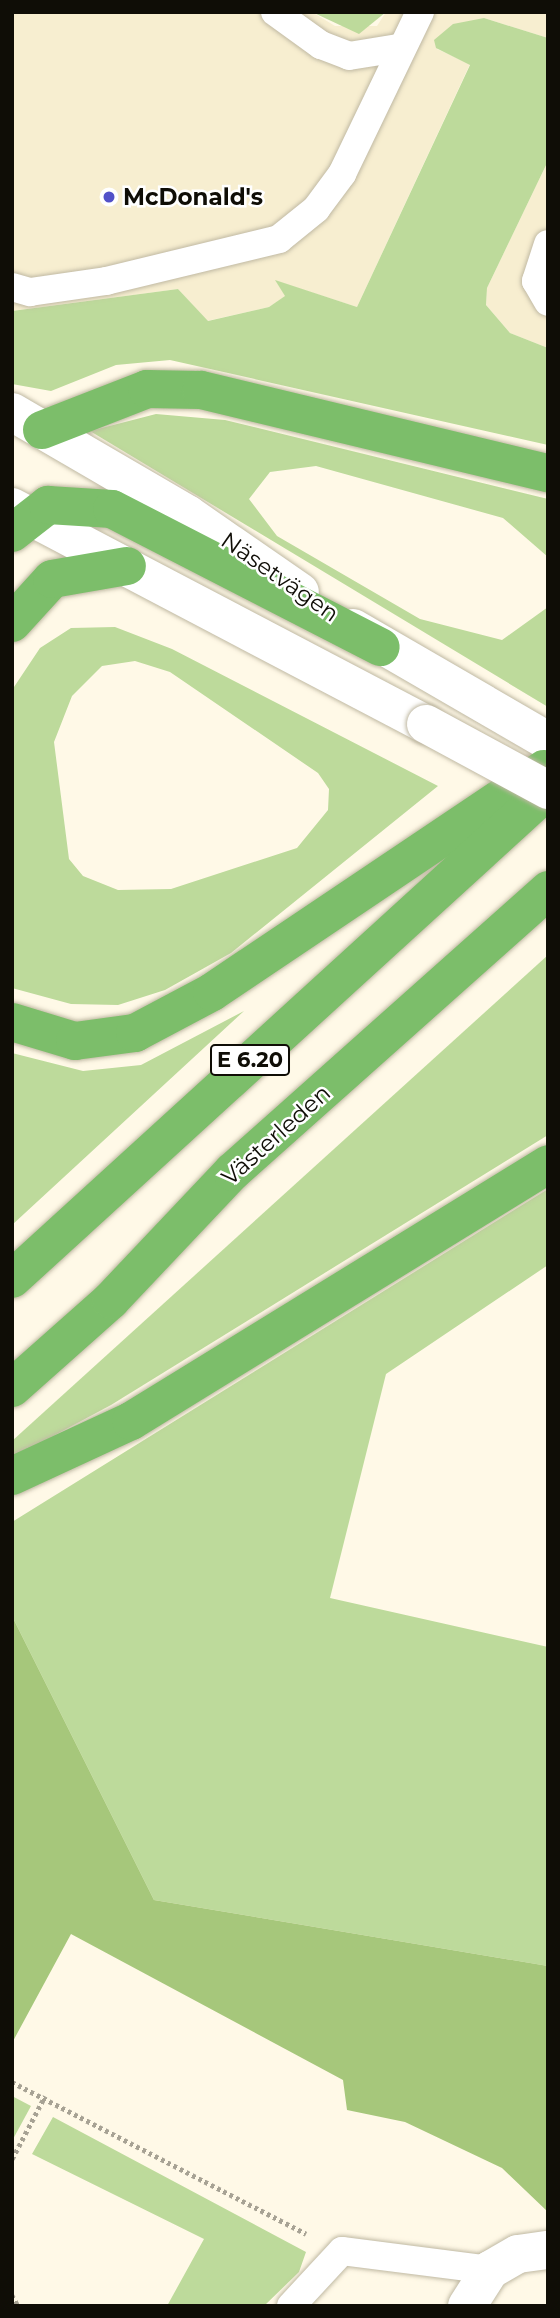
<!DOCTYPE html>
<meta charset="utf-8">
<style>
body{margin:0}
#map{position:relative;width:560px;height:2318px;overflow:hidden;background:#fff9e7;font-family:Montserrat,sans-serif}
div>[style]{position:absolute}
.built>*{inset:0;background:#f7eed0}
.green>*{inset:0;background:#bdda9b}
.forest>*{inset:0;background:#a6c77b}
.path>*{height:4.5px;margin-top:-2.25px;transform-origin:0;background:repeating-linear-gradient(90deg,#a7a294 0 3.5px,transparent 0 7px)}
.roads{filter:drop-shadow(0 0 2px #c0b9a3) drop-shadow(0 0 2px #c0b9a3)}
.service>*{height:28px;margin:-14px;padding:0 14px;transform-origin:14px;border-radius:14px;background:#fff}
.minor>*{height:38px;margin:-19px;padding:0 19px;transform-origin:19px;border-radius:19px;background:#fff}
.tertiary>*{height:38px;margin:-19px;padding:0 19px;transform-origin:19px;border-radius:19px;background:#fff}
.trunk>*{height:38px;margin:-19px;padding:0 19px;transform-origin:19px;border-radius:19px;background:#7cbe6a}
.bridges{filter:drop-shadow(0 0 2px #c0b9a3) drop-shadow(0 0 2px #c0b9a3)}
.tertiary-bridge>*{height:38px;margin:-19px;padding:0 19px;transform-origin:19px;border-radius:19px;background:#fff}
.dots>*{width:19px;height:19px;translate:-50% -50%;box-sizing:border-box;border:4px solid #fff;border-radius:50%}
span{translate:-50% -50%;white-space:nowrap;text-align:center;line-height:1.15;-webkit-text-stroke:5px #fff;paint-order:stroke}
.shield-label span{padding:2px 5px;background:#fff;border:2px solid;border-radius:5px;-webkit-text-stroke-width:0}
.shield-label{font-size:21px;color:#0f0d06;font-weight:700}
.poi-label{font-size:23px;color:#0f0d06;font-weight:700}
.left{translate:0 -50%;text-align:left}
.street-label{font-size:23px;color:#0f0d06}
.frame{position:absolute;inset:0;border:14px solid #0f0d06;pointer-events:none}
</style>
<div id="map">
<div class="built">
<div style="clip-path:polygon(12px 12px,312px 12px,335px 26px,377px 26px,386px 12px,548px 12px,548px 38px,484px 18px,437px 49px,470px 64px,357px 307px,276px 281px,286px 296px,269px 307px,207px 321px,178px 289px,12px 311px)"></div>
<div style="clip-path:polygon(548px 161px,548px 348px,510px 333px,486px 305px,487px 288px)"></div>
</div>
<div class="green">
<div style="clip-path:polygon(312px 12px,386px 12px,359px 34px)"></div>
<div style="clip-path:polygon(484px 18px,548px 38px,548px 161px,487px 288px,486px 305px,510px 333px,548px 348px,548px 445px,170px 360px,116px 365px,51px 391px,12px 384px,12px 311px,178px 289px,208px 321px,269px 307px,285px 296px,275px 280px,357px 307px,470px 65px,436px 48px,434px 40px,453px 24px)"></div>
<div style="clip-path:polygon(156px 414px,225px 420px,548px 499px,548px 557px,503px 518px,316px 466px,270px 472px,249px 499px,277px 536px,420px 619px,502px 640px,548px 607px,548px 707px,90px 431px)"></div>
<div style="clip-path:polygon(evenodd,115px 627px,172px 649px,438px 786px,231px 953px,165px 990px,118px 1005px,71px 1004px,12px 988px,12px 690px,40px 648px,71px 628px,115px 627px,135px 661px,170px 672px,318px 773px,329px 789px,328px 810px,297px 848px,171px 889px,118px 890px,83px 876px,69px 859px,54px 742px,72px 696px,102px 666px,135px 661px)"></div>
<div style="clip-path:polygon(548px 955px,548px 1135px,111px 1405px,12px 1458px,12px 1441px)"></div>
<div style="clip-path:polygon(244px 1011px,12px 1225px,12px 1053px,83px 1071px,141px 1065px)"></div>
<div style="clip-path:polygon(548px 1189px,548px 1265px,386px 1374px,330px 1598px,548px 1647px,548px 1966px,154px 1900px,12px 1616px,12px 1522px)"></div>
<div style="clip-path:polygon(12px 2096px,31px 2106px,12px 2141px)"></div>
<div style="clip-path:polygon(53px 2117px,306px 2252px,299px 2272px,264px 2306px,167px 2306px,204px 2239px,32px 2154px)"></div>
</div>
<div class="forest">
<div style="clip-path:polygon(12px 1616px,154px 1900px,548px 1966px,548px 2212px,502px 2168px,405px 2122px,347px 2110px,343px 2080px,71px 1934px,12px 2043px)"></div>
</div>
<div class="path">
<div style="left:12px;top:2082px;width:331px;rotate:27.3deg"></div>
<div style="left:12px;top:2159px;width:71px;rotate:-62.4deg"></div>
<div style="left:12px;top:2295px;width:13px;rotate:61deg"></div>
</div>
<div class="roads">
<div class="service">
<div style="left:275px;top:12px;width:57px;rotate:35.7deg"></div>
<div style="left:321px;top:45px;width:30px;rotate:21deg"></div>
<div style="left:349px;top:56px;width:51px;rotate:-9.1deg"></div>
<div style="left:548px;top:244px;width:39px;rotate:108deg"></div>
<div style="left:536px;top:281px;width:24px;rotate:60deg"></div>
<div style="left:12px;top:287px;width:19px;rotate:16deg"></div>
<div style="left:30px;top:292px;width:77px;rotate:-8.2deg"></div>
<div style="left:106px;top:281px;width:178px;rotate:-13.6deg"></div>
<div style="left:279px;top:239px;width:48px;rotate:-39deg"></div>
<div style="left:316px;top:209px;width:44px;rotate:-53.4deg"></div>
<div style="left:342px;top:174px;width:180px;rotate:-64.3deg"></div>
<div style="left:291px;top:2306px;width:75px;rotate:-47.2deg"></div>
<div style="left:342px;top:2251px;width:149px;rotate:7.3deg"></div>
</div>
<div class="minor">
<div style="left:467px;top:2306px;width:43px;rotate:-57.4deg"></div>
<div style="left:490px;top:2270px;width:32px;rotate:-30deg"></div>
<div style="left:518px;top:2254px;width:30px;rotate:-8deg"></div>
</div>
<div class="tertiary">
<div style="left:12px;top:412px;width:203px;rotate:30.2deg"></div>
<div style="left:187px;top:514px;width:137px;rotate:34.6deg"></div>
<div style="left:12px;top:507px;width:467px;rotate:27.7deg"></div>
<div style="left:353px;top:628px;width:225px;rotate:30.1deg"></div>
</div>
<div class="trunk">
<div style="left:42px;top:430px;width:113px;rotate:-21.3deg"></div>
<div style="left:147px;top:389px;width:54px;rotate:1.1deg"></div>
<div style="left:201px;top:390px;width:357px;rotate:13.5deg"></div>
<div style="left:12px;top:533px;width:46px;rotate:-37.9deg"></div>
<div style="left:48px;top:505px;width:64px;rotate:3.6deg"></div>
<div style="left:112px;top:509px;width:302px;rotate:27.2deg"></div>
<div style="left:12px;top:623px;width:59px;rotate:-47.7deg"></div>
<div style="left:52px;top:579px;width:76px;rotate:-9.8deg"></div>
<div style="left:12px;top:1022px;width:66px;rotate:16.8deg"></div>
<div style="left:75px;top:1041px;width:61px;rotate:-7.6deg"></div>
<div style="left:135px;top:1033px;width:87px;rotate:-28deg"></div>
<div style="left:212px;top:992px;width:400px;rotate:-33.9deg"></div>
<div style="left:12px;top:1279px;width:726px;rotate:-42.37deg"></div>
<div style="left:12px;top:1388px;width:132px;rotate:-41.6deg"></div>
<div style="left:111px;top:1300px;width:176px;rotate:-46.6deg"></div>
<div style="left:232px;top:1172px;width:424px;rotate:-41.7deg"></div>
<div style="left:12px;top:1476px;width:131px;rotate:-24.8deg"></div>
<div style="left:131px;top:1421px;width:490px;rotate:-31.6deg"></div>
</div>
</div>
<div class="bridges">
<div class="tertiary-bridge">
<div style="left:426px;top:724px;width:139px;rotate:28.4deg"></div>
</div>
</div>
<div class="dots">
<div style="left:109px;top:197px;background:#5251c8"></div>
</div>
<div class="shield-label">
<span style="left:250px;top:1060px">E 6.20</span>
</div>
<div class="poi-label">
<span class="left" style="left:123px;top:197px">McDonald's</span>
</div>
<div class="street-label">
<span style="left:280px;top:577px;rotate:35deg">Näsetvägen</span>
<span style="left:276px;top:1135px;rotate:-42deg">Västerleden</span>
</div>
<div class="frame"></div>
</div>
